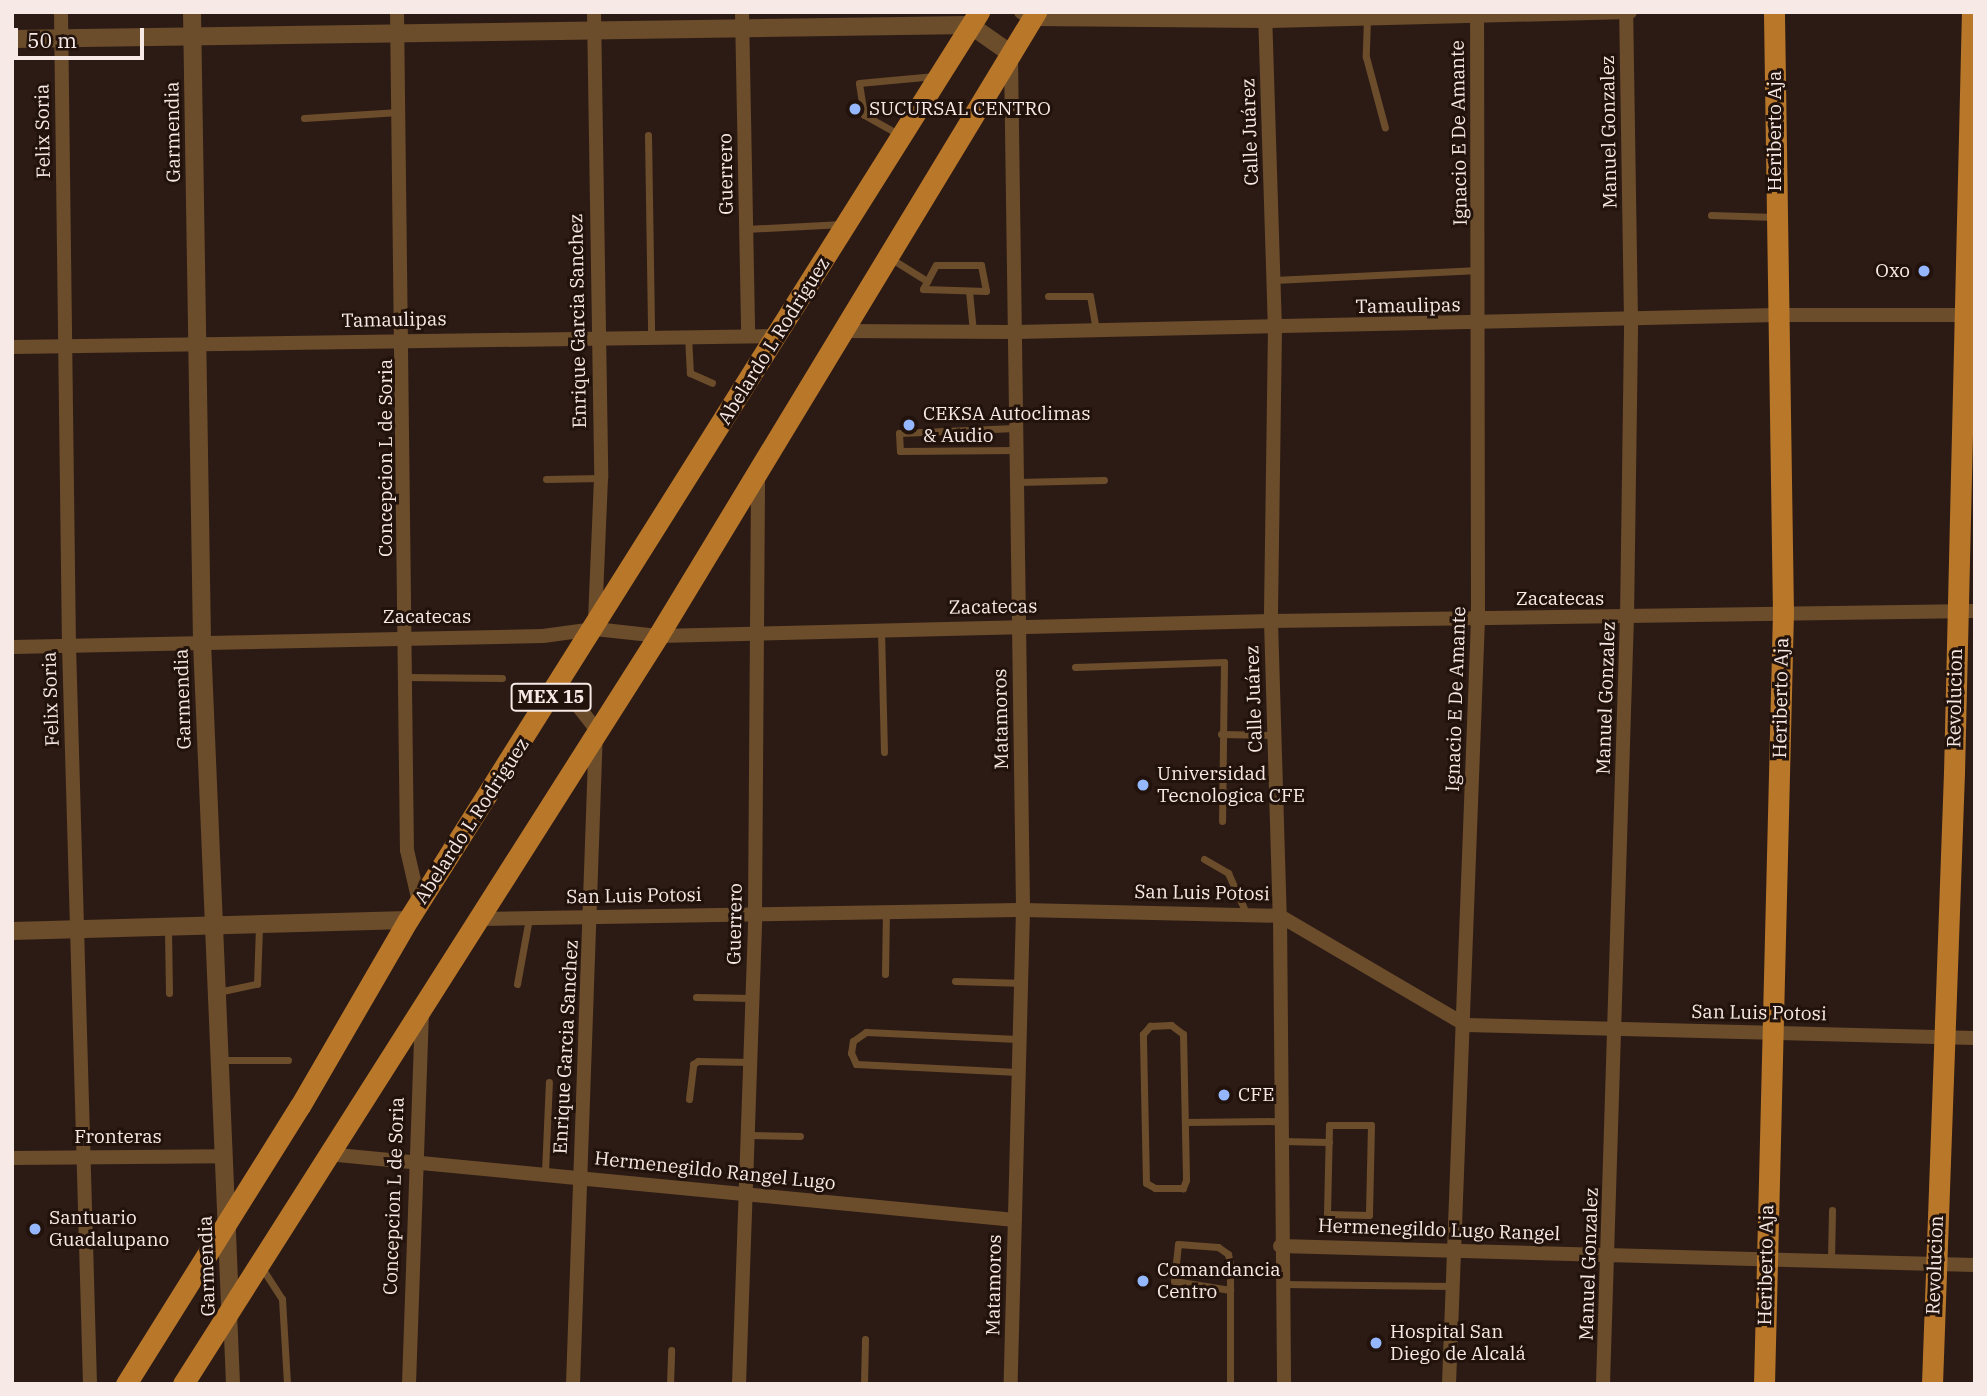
<!DOCTYPE html>
<meta charset="utf-8">
<style>
body{margin:0}
#map{position:relative;width:1987px;height:1396px;overflow:hidden;background:#2c1b15;font-family:"IBM Plex Serif",serif}
div>[style]{position:absolute}
.service>*{height:7px;margin:-3.5px;padding:0 3.5px;transform-origin:3.5px;border-radius:3.5px;background:#6c4d2b}
.minor>*{height:14px;margin:-7px;padding:0 7px;transform-origin:7px;border-radius:7px;background:#6c4d2b}
.tertiary>*{height:18px;margin:-9px;padding:0 9px;transform-origin:9px;border-radius:9px;background:#6c4d2b}
.primary>*{height:21px;margin:-10.5px;padding:0 10.5px;transform-origin:10.5px;border-radius:10.5px;background:#b9772a}
.dots>*{width:19px;height:19px;translate:-50% -50%;box-sizing:border-box;border:4px solid #22120c;border-radius:50%}
span{translate:-50% -50%;white-space:nowrap;text-align:center;line-height:1.15;-webkit-text-stroke:6px #22120c;paint-order:stroke}
.shield-label span{padding:2px 5px;background:#22120c;border:2px solid;border-radius:5px;-webkit-text-stroke-width:0}
.shield-label{font-size:18px;color:#f7eae6;font-weight:700}
.poi-label{font-size:19px;color:#f7eae6}
.left{translate:0 -50%;text-align:left}
.right{translate:-100% -50%;text-align:right}
.street-label{font-size:19px;color:#f7eae6}
.frame{position:absolute;inset:0;border:14px solid #f7eae6;pointer-events:none}
.scale{position:absolute;left:14px;top:28px;width:130px;height:32px;box-sizing:border-box;border:4px solid #f7eae6;border-top:0;padding-left:9px;font-size:21px;line-height:24px;white-space:nowrap;color:#f7eae6;-webkit-text-stroke:5px #22120c;paint-order:stroke}
</style>
<div id="map">
<div class="service">
<div style="left:1367px;top:19px;width:38px;rotate:92deg"></div>
<div style="left:1366px;top:57px;width:73px;rotate:75deg"></div>
<div style="left:304px;top:118px;width:95px;rotate:-3.6deg"></div>
<div style="left:648px;top:135px;width:200px;rotate:89.1deg"></div>
<div style="left:900px;top:135px;width:41px;rotate:-150.9deg"></div>
<div style="left:864px;top:115px;width:32px;rotate:-99deg"></div>
<div style="left:859px;top:83px;width:76px;rotate:-5.3deg"></div>
<div style="left:1711px;top:215px;width:64px;rotate:1.8deg"></div>
<div style="left:746px;top:229px;width:97px;rotate:-3deg"></div>
<div style="left:890px;top:258px;width:44px;rotate:31.9deg"></div>
<div style="left:936px;top:265px;width:45px"></div>
<div style="left:981px;top:265px;width:26px;rotate:79deg"></div>
<div style="left:986px;top:291px;width:63px;rotate:-178.2deg"></div>
<div style="left:923px;top:289px;width:27px;rotate:-62deg"></div>
<div style="left:1274px;top:280px;width:205px;rotate:-2.8deg"></div>
<div style="left:969px;top:291px;width:41px;rotate:84.4deg"></div>
<div style="left:1048px;top:296px;width:42px"></div>
<div style="left:1090px;top:296px;width:35px;rotate:80deg"></div>
<div style="left:688px;top:336px;width:37px;rotate:87deg"></div>
<div style="left:690px;top:373px;width:24px;rotate:24deg"></div>
<div style="left:1015px;top:428px;width:116px;rotate:177.5deg"></div>
<div style="left:899px;top:433px;width:18px;rotate:87deg"></div>
<div style="left:900px;top:451px;width:115px;rotate:-0.5deg"></div>
<div style="left:546px;top:479px;width:55px;rotate:-1deg"></div>
<div style="left:1017px;top:482px;width:87px;rotate:-1.3deg"></div>
<div style="left:881px;top:630px;width:122px;rotate:88.6deg"></div>
<div style="left:1075px;top:667px;width:149px;rotate:-1.9deg"></div>
<div style="left:1224px;top:662px;width:159px;rotate:90.7deg"></div>
<div style="left:406px;top:677px;width:96px;rotate:0.6deg"></div>
<div style="left:1221px;top:734px;width:53px;rotate:1.1deg"></div>
<div style="left:1204px;top:859px;width:28px;rotate:30deg"></div>
<div style="left:1228px;top:873px;width:46px;rotate:65.7deg"></div>
<div style="left:168px;top:929px;width:64px;rotate:89.1deg"></div>
<div style="left:885px;top:974px;width:61px;rotate:-89.1deg"></div>
<div style="left:955px;top:981px;width:66px;rotate:1.7deg"></div>
<div style="left:517px;top:984px;width:67px;rotate:-79.7deg"></div>
<div style="left:218px;top:992px;width:40px;rotate:-12deg"></div>
<div style="left:257px;top:984px;width:58px;rotate:-88deg"></div>
<div style="left:696px;top:997px;width:56px;rotate:1deg"></div>
<div style="left:1171px;top:1025px;width:15px;rotate:37deg"></div>
<div style="left:1183px;top:1034px;width:146px;rotate:88.8deg"></div>
<div style="left:1186px;top:1180px;width:9px;rotate:111deg"></div>
<div style="left:1183px;top:1188px;width:28px;rotate:180deg"></div>
<div style="left:1155px;top:1188px;width:10px;rotate:-151deg"></div>
<div style="left:1146px;top:1183px;width:149px;rotate:-91.2deg"></div>
<div style="left:1143px;top:1034px;width:11px;rotate:-49deg"></div>
<div style="left:1150px;top:1026px;width:21px;rotate:-3deg"></div>
<div style="left:221px;top:1060px;width:67px"></div>
<div style="left:1018px;top:1072px;width:162px;rotate:-177.2deg"></div>
<div style="left:856px;top:1064px;width:12px;rotate:-114deg"></div>
<div style="left:851px;top:1053px;width:12px;rotate:-81deg"></div>
<div style="left:853px;top:1041px;width:16px;rotate:-35deg"></div>
<div style="left:866px;top:1032px;width:154px;rotate:2.6deg"></div>
<div style="left:689px;top:1099px;width:35px;rotate:-83deg"></div>
<div style="left:693px;top:1064px;width:6px;rotate:-31deg"></div>
<div style="left:698px;top:1061px;width:52px;rotate:1.1deg"></div>
<div style="left:1186px;top:1122px;width:95px;rotate:-0.6deg"></div>
<div style="left:1329px;top:1125px;width:42px"></div>
<div style="left:1371px;top:1125px;width:90px;rotate:91.3deg"></div>
<div style="left:1369px;top:1215px;width:42px;rotate:-178.6deg"></div>
<div style="left:1327px;top:1214px;width:89px;rotate:-88.7deg"></div>
<div style="left:748px;top:1135px;width:52px;rotate:1.1deg"></div>
<div style="left:1281px;top:1141px;width:48px;rotate:1.2deg"></div>
<div style="left:545px;top:1172px;width:90px;rotate:-87.5deg"></div>
<div style="left:1831px;top:1259px;width:49px;rotate:-88.8deg"></div>
<div style="left:260px;top:1265px;width:40px;rotate:57.1deg"></div>
<div style="left:282px;top:1299px;width:85px;rotate:86.6deg"></div>
<div style="left:1282px;top:1284px;width:170px;rotate:0.7deg"></div>
<div style="left:670px;top:1384px;width:34px;rotate:-88deg"></div>
<div style="left:864px;top:1384px;width:45px;rotate:-88.7deg"></div>
<div style="left:1230px;top:1384px;width:119px;rotate:-90deg"></div>
<div style="left:1230px;top:1265px;width:11px;rotate:-100deg"></div>
<div style="left:1228px;top:1254px;width:12px;rotate:-145deg"></div>
<div style="left:1218px;top:1247px;width:40px;rotate:-175.7deg"></div>
<div style="left:1178px;top:1244px;width:37px;rotate:96deg"></div>
<div style="left:1174px;top:1281px;width:57px;rotate:9.1deg"></div>
</div>
<div class="minor">
<div style="left:61px;top:12px;width:634px;rotate:89.28deg"></div>
<div style="left:69px;top:646px;width:738px;rotate:88.37deg"></div>
<div style="left:397px;top:12px;width:838px;rotate:89.32deg"></div>
<div style="left:407px;top:850px;width:53px;rotate:77deg"></div>
<div style="left:594px;top:12px;width:466px;rotate:89.1deg"></div>
<div style="left:601px;top:478px;width:142px;rotate:92.4deg"></div>
<div style="left:742px;top:12px;width:323px;rotate:88.9deg"></div>
<div style="left:1021px;top:12px;width:13px;rotate:32deg"></div>
<div style="left:1032px;top:19px;width:233px;rotate:0.5deg"></div>
<div style="left:1265px;top:21px;width:365px;rotate:-1.4deg"></div>
<div style="left:1265px;top:12px;width:315px;rotate:88.2deg"></div>
<div style="left:1275px;top:327px;width:294px;rotate:90.8deg"></div>
<div style="left:1271px;top:621px;width:295px;rotate:88.3deg"></div>
<div style="left:1280px;top:916px;width:468px;rotate:89.5deg"></div>
<div style="left:1011px;top:58px;width:852px;rotate:89.19deg"></div>
<div style="left:1023px;top:910px;width:474px;rotate:91.5deg"></div>
<div style="left:842px;top:331px;width:171px;rotate:0.3deg"></div>
<div style="left:1013px;top:332px;width:764px;rotate:-1.27deg"></div>
<div style="left:1777px;top:315px;width:194px"></div>
<div style="left:12px;top:347px;width:765px;rotate:-0.82deg"></div>
<div style="left:12px;top:647px;width:531px;rotate:-1.19deg"></div>
<div style="left:543px;top:636px;width:52px;rotate:-7.7deg"></div>
<div style="left:595px;top:629px;width:63px;rotate:6.3deg"></div>
<div style="left:658px;top:636px;width:613px;rotate:-1.4deg"></div>
<div style="left:1271px;top:621px;width:704px;rotate:-0.81deg"></div>
<div style="left:560px;top:683px;width:58px;rotate:52deg"></div>
<div style="left:596px;top:729px;width:655px;rotate:92.01deg"></div>
<div style="left:481px;top:919px;width:542px;rotate:-0.95deg"></div>
<div style="left:1023px;top:910px;width:257px;rotate:1.3deg"></div>
<div style="left:1280px;top:916px;width:216px;rotate:30.4deg"></div>
<div style="left:1466px;top:1025px;width:509px;rotate:1.46deg"></div>
<div style="left:327px;top:1154px;width:691px;rotate:5.48deg"></div>
<div style="left:12px;top:1158px;width:211px;rotate:-0.5deg"></div>
<div style="left:1280px;top:1246px;width:695px;rotate:1.57deg"></div>
<div style="left:230px;top:1312px;width:72px;rotate:87.6deg"></div>
<div style="left:409px;top:1384px;width:373px;rotate:-88deg"></div>
<div style="left:739px;top:1384px;width:469px;rotate:-88deg"></div>
<div style="left:755px;top:915px;width:443px;rotate:-89.6deg"></div>
<div style="left:1449px;top:1384px;width:767px;rotate:-87.83deg"></div>
<div style="left:1478px;top:618px;width:604px;rotate:-90.09deg"></div>
<div style="left:1603px;top:1384px;width:766px;rotate:-88.21deg"></div>
<div style="left:1627px;top:618px;width:297px;rotate:-89.2deg"></div>
<div style="left:1631px;top:321px;width:309px;rotate:-90.9deg"></div>
</div>
<div class="tertiary">
<div style="left:192px;top:12px;width:630px;rotate:89.09deg"></div>
<div style="left:202px;top:642px;width:664px;rotate:87.58deg"></div>
<div style="left:12px;top:39px;width:958px;rotate:-0.84deg"></div>
<div style="left:970px;top:25px;width:49px;rotate:35deg"></div>
<div style="left:12px;top:931px;width:396px;rotate:-1.6deg"></div>
</div>
<div class="primary">
<div style="left:126px;top:1384px;width:328px;rotate:-58deg"></div>
<div style="left:300px;top:1106px;width:215px;rotate:-59.9deg"></div>
<div style="left:408px;top:920px;width:1073px;rotate:-57.84deg"></div>
<div style="left:183px;top:1384px;width:886px;rotate:-57.58deg"></div>
<div style="left:658px;top:636px;width:730px;rotate:-58.79deg"></div>
<div style="left:1764px;top:1384px;width:770px;rotate:-88.59deg"></div>
<div style="left:1783px;top:614px;width:602px;rotate:-90.86deg"></div>
<div style="left:1932px;top:1384px;width:611px;rotate:-87.94deg"></div>
<div style="left:1954px;top:773px;width:761px;rotate:-88.65deg"></div>
</div>
<div class="dots">
<div style="left:855px;top:109px;background:#94b7fd"></div>
<div style="left:1924px;top:271px;background:#94b7fd"></div>
<div style="left:909px;top:425px;background:#94b7fd"></div>
<div style="left:1143px;top:785px;background:#94b7fd"></div>
<div style="left:1224px;top:1095px;background:#94b7fd"></div>
<div style="left:35px;top:1229px;background:#94b7fd"></div>
<div style="left:1143px;top:1281px;background:#94b7fd"></div>
<div style="left:1376px;top:1343px;background:#94b7fd"></div>
</div>
<div class="shield-label">
<span style="left:551px;top:697px">MEX 15</span>
</div>
<div class="poi-label">
<span class="left" style="left:869px;top:109px">SUCURSAL CENTRO</span>
<span class="right" style="left:1910px;top:271px">Oxo</span>
<span class="left" style="left:923px;top:425px">CEKSA Autoclimas<br>&amp; Audio</span>
<span class="left" style="left:1157px;top:785px">Universidad<br>Tecnologica CFE</span>
<span class="left" style="left:1238px;top:1095px">CFE</span>
<span class="left" style="left:49px;top:1229px">Santuario<br>Guadalupano</span>
<span class="left" style="left:1157px;top:1281px">Comandancia<br>Centro</span>
<span class="left" style="left:1390px;top:1343px">Hospital San<br>Diego de Alcalá</span>
</div>
<div class="street-label">
<span style="left:43px;top:131px;rotate:-91deg">Felix Soria</span>
<span style="left:1775px;top:131px;rotate:-90deg">Heriberto Aja</span>
<span style="left:173px;top:132px;rotate:-91deg">Garmendia</span>
<span style="left:1250px;top:132px;rotate:-92deg">Calle Juárez</span>
<span style="left:1609px;top:132px;rotate:-91deg">Manuel Gonzalez</span>
<span style="left:1459px;top:133px;rotate:-91deg">Ignacio E De Amante</span>
<span style="left:726px;top:174px;rotate:-91deg">Guerrero</span>
<span style="left:1408px;top:306px;rotate:-1deg">Tamaulipas</span>
<span style="left:394px;top:320px;rotate:-1deg">Tamaulipas</span>
<span style="left:578px;top:321px;rotate:-91deg">Enrique Garcia Sanchez</span>
<span style="left:774px;top:341px;rotate:-58deg">Abelardo L Rodriguez</span>
<span style="left:386px;top:458px;rotate:-90deg">Concepcion L de Soria</span>
<span style="left:1560px;top:599px">Zacatecas</span>
<span style="left:993px;top:607px;rotate:-1deg">Zacatecas</span>
<span style="left:427px;top:617px">Zacatecas</span>
<span style="left:1606px;top:698px;rotate:-88deg">Manuel Gonzalez</span>
<span style="left:1781px;top:698px;rotate:-89deg">Heriberto Aja</span>
<span style="left:1955px;top:698px;rotate:-89deg">Revolucion</span>
<span style="left:51px;top:699px;rotate:-92deg">Felix Soria</span>
<span style="left:183px;top:699px;rotate:-92deg">Garmendia</span>
<span style="left:1254px;top:699px;rotate:-92deg">Calle Juárez</span>
<span style="left:1456px;top:699px;rotate:-88deg">Ignacio E De Amante</span>
<span style="left:1001px;top:719px;rotate:-91deg">Matamoros</span>
<span style="left:472px;top:821px;rotate:-57deg">Abelardo L Rodriguez</span>
<span style="left:1202px;top:893px;rotate:1deg">San Luis Potosi</span>
<span style="left:634px;top:896px;rotate:-1deg">San Luis Potosi</span>
<span style="left:735px;top:924px;rotate:-89deg">Guerrero</span>
<span style="left:1759px;top:1013px;rotate:1deg">San Luis Potosi</span>
<span style="left:566px;top:1047px;rotate:-87deg">Enrique Garcia Sanchez</span>
<span style="left:118px;top:1137px">Fronteras</span>
<span style="left:715px;top:1171px;rotate:6deg">Hermenegildo Rangel Lugo</span>
<span style="left:394px;top:1196px;rotate:-88deg">Concepcion L de Soria</span>
<span style="left:1439px;top:1230px;rotate:2deg">Hermenegildo Lugo Rangel</span>
<span style="left:1589px;top:1264px;rotate:-88deg">Manuel Gonzalez</span>
<span style="left:1766px;top:1265px;rotate:-89deg">Heriberto Aja</span>
<span style="left:1935px;top:1265px;rotate:-88deg">Revolucion</span>
<span style="left:207px;top:1266px;rotate:-92deg">Garmendia</span>
<span style="left:994px;top:1285px;rotate:-89deg">Matamoros</span>
</div>
<div class="frame"></div>
<div class="scale">50 m</div>
</div>
